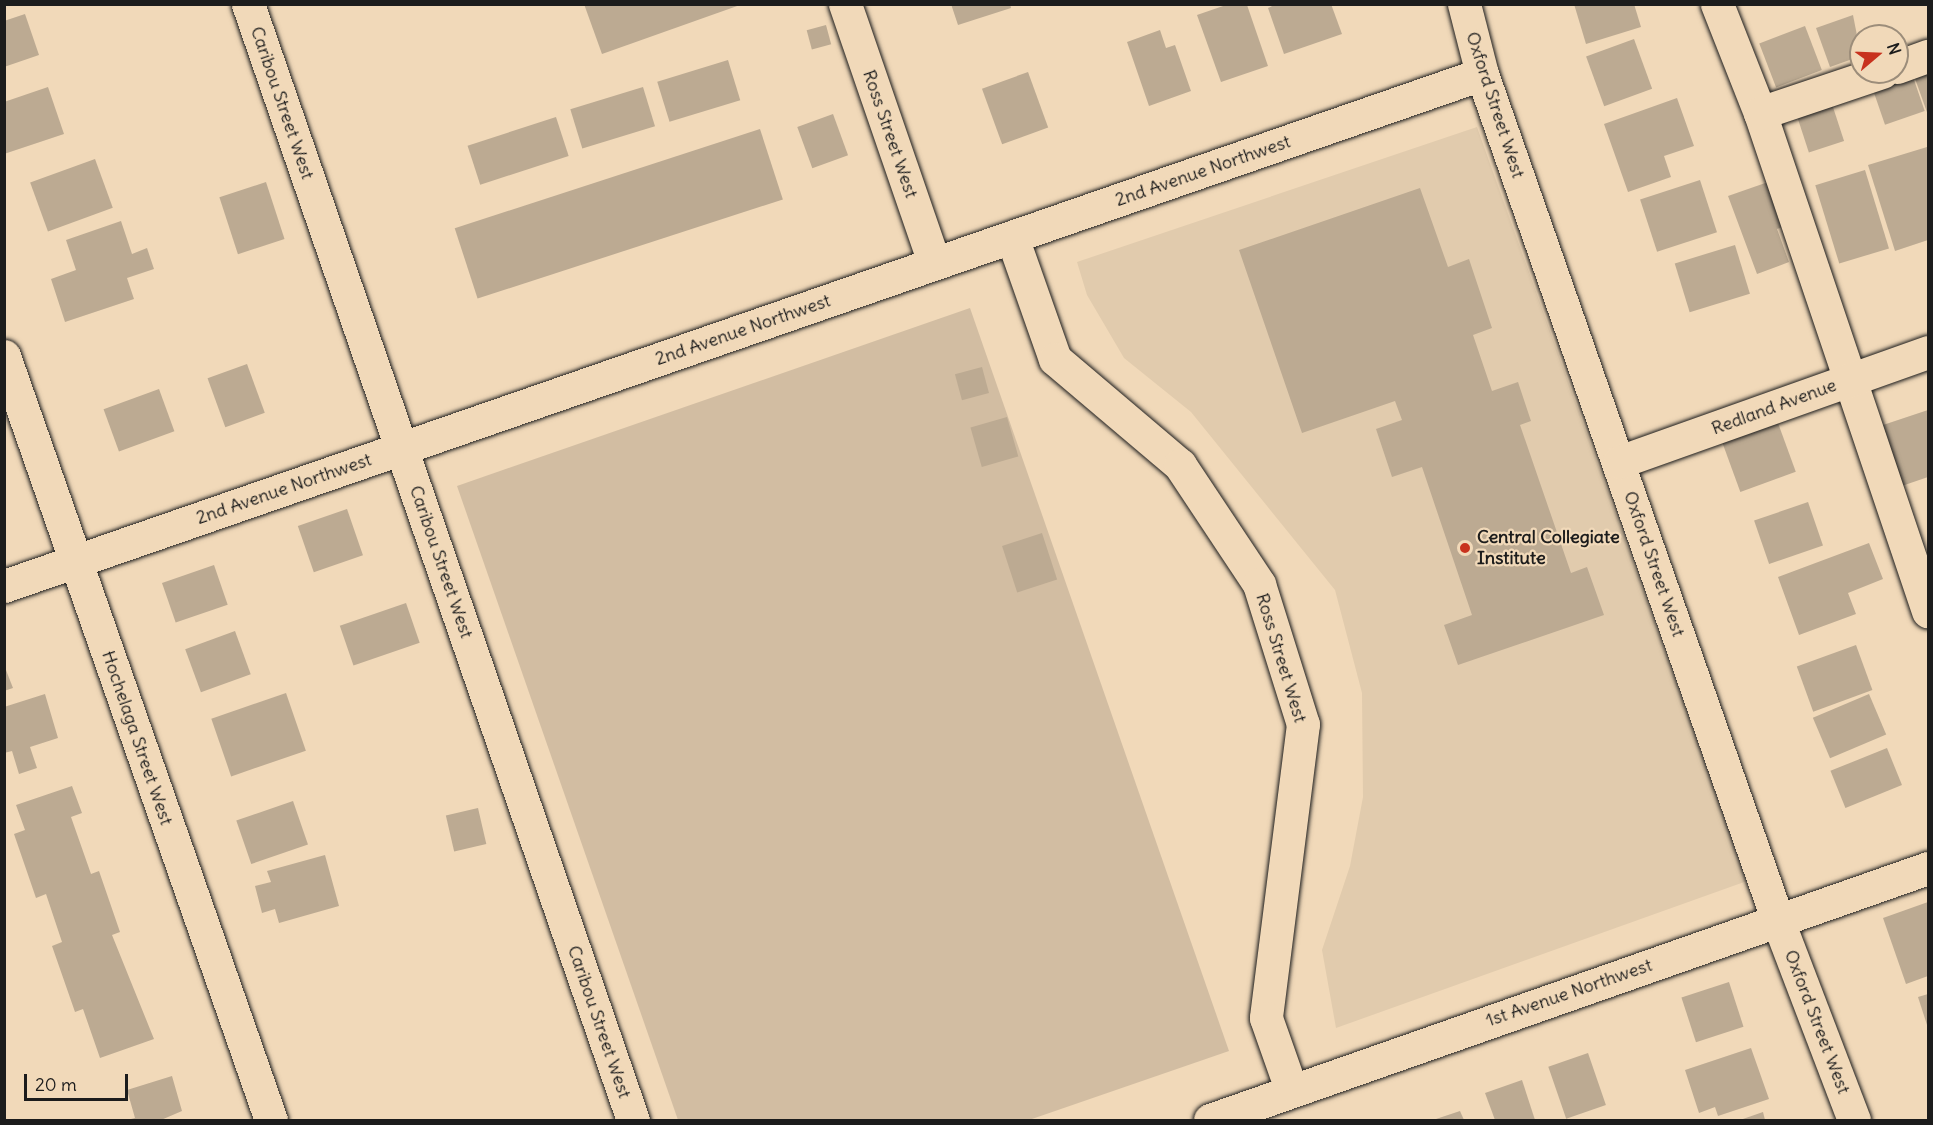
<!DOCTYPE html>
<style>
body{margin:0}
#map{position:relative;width:1933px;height:1125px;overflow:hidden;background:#f1d9b9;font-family:Delius,sans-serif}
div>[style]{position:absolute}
.built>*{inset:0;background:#e1cbad}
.green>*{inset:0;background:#d2bda2}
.building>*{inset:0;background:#bcaa92;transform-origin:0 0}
.roads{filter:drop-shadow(0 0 2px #1c1c1c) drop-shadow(0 0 2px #1c1c1c)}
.minor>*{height:33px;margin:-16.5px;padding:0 16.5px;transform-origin:16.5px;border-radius:16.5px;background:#f1d9b9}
.dots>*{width:16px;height:16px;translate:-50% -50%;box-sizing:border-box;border:3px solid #f1d9b9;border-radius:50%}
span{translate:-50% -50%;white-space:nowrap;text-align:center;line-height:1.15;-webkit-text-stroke:4.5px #f1d9b9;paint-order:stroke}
.street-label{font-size:18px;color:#1c1c1c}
.poi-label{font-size:18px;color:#1c1c1c;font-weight:700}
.left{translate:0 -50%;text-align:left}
.frame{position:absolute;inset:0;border:6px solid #1c1c1c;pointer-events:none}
.north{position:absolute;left:1849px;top:24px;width:60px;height:60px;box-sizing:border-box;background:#f1d9b9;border:2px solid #9c8d7a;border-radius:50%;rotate:71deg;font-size:16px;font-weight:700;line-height:24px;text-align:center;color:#1c1c1c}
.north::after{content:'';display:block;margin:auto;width:21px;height:27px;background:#c8321e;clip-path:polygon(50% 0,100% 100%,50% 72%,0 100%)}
.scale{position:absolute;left:24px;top:1074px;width:104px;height:27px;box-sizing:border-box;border:3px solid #1c1c1c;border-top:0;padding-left:8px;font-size:18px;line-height:21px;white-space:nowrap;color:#1c1c1c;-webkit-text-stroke:4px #f1d9b9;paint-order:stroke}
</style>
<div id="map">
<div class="built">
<div style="clip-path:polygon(1477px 127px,1747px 881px,1336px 1028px,1322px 950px,1350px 866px,1363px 797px,1362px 693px,1335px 590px,1191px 412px,1124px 358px,1087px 295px,1077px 262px)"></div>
</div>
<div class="green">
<div style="clip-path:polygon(970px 308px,1229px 1051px,1029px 1120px,678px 1120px,457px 486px)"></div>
</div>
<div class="building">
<div style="clip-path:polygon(584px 4px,740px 4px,740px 5px,602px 54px)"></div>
<div style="clip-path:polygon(951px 4px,1010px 4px,1011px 8px,958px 25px)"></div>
<div style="clip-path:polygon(1277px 4px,1331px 4px,1342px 34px,1284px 54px,1268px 8px)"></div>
<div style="clip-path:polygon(1574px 4px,1634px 4px,1641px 27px,1586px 44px)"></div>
<div style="clip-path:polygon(1226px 5px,1247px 5px,1268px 66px,1221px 82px,1197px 15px)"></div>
<div style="clip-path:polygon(25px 14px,39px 55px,4px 67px,4px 21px)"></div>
<div style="clip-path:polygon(1853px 15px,1861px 56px,1830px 67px,1816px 28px)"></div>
<div style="left:826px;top:25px;width:20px;height:20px;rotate:75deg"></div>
<div style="left:1805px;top:26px;width:47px;height:49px;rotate:69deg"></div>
<div style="clip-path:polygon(1160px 30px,1166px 48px,1175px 45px,1191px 91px,1149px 106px,1127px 42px)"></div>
<div style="left:1634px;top:39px;width:53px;height:51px;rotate:70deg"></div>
<div style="left:728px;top:60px;width:42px;height:74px;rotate:73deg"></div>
<div style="clip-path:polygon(1928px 68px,1928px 115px,1913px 73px)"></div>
<div style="left:1028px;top:72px;width:59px;height:49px;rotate:70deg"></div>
<div style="left:1913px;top:77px;width:36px;height:42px;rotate:71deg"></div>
<div style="clip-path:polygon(48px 87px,64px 134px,4px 154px,4px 102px)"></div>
<div style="left:643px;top:87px;width:41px;height:76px;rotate:73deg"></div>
<div style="clip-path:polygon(1677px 98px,1694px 146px,1664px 156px,1671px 177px,1628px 192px,1604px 124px)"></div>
<div style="left:1832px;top:104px;width:39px;height:37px;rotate:72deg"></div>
<div style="left:833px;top:114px;width:44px;height:38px;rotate:70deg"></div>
<div style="left:556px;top:117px;width:41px;height:93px;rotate:72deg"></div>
<div style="left:760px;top:129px;width:74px;height:321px;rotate:72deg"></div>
<div style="clip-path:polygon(1927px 147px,1928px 240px,1895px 251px,1868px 165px)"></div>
<div style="left:95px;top:159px;width:52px;height:69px;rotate:70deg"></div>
<div style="left:1865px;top:170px;width:82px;height:52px;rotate:73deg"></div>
<div style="left:1700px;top:180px;width:55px;height:63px;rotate:72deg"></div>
<div style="clip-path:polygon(1771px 181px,1788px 225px,1777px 229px,1789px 262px,1757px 274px,1728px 196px)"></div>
<div style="left:266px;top:182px;width:60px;height:49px;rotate:72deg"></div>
<div style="clip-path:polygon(1420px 188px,1448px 267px,1469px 259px,1492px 328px,1473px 335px,1492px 391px,1518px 382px,1531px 421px,1520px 425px,1571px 573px,1587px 567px,1604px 615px,1458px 665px,1444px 625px,1472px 615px,1422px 467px,1392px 477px,1376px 429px,1402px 420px,1395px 401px,1302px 433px,1239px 250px)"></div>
<div style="clip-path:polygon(121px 221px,132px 254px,147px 248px,154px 269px,127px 278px,134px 299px,65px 322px,51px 279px,76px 270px,66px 240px)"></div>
<div style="left:1735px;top:245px;width:51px;height:63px;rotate:73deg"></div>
<div style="left:247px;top:364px;width:52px;height:42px;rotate:70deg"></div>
<div style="left:982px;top:367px;width:27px;height:28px;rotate:75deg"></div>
<div style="left:159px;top:389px;width:45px;height:59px;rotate:70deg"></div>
<div style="clip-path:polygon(1928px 410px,1928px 477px,1893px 489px,1874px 428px)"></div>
<div style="left:1007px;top:417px;width:41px;height:38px;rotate:74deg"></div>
<div style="left:1778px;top:423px;width:52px;height:59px;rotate:70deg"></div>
<div style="left:1808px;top:502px;width:46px;height:57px;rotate:71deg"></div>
<div style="left:347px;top:509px;width:49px;height:52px;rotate:71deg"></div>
<div style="left:1042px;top:533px;width:49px;height:42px;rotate:72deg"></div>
<div style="clip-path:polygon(1869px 543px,1883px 579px,1848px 593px,1856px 614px,1799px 635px,1778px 577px)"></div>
<div style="left:214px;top:565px;width:42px;height:55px;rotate:71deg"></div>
<div style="left:406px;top:603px;width:42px;height:70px;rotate:71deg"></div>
<div style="left:235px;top:631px;width:46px;height:53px;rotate:70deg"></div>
<div style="left:1856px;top:645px;width:48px;height:63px;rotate:70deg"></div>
<div style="clip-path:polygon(4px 665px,13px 688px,4px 691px)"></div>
<div style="left:286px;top:693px;width:61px;height:79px;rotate:71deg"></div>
<div style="clip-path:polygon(45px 694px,58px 738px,30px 747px,37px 768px,19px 774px,12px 751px,4px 753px,4px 707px)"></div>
<div style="left:1869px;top:694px;width:44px;height:61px;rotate:67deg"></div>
<div style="left:1887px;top:748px;width:40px;height:61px;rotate:68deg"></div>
<div style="clip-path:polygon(72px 786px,82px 813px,71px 817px,91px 874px,99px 871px,120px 932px,112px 935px,154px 1039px,100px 1058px,83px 1009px,75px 1012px,52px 946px,62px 942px,46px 894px,36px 898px,14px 834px,25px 830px,16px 805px)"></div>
<div style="left:293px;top:801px;width:46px;height:60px;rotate:71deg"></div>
<div style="left:478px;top:808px;width:37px;height:33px;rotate:77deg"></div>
<div style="clip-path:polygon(325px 855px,339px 906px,279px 923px,275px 909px,262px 913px,255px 886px,271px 882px,267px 871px)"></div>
<div style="clip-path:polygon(1928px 902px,1928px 976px,1906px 984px,1883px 918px)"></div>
<div style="left:1729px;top:982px;width:47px;height:50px;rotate:72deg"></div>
<div style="clip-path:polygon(1928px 994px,1928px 1028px,1918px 997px)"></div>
<div style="clip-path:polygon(1751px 1048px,1769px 1099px,1718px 1116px,1715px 1107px,1699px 1113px,1685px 1070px)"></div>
<div style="left:1588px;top:1053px;width:55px;height:42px;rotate:71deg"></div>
<div style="clip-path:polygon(172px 1076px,182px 1111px,161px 1120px,127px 1120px,135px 1118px,127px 1090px)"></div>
<div style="clip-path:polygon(1522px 1080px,1535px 1120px,1495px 1120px,1485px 1093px)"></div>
<div style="clip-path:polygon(1460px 1111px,1464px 1120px,1433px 1120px)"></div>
<div style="clip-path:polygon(1763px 1112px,1765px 1120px,1740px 1120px)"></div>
</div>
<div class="roads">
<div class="minor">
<div style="left:248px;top:4px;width:1181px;rotate:70.97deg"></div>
<div style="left:845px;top:4px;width:274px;rotate:71deg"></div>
<div style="left:1464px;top:4px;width:72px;rotate:75.6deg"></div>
<div style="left:1482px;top:74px;width:897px;rotate:70.74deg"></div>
<div style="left:1778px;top:921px;width:213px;rotate:69.1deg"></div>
<div style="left:1717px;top:4px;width:117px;rotate:68.5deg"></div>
<div style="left:1760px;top:113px;width:526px;rotate:71.36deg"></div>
<div style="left:1897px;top:67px;width:33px;rotate:-20deg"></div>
<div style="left:1760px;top:113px;width:129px;rotate:-18.6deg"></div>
<div style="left:1012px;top:237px;width:129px;rotate:70.6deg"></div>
<div style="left:1055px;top:359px;width:164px;rotate:40.3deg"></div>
<div style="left:1180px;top:465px;width:143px;rotate:56.4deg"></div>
<div style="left:1259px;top:584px;width:147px;rotate:72.6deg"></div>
<div style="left:1303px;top:724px;width:296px;rotate:97.2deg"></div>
<div style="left:1266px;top:1018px;width:75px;rotate:70.6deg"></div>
<div style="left:4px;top:356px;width:809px;rotate:70.74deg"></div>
<div style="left:1619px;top:462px;width:328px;rotate:-19.6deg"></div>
<div style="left:4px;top:586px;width:1564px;rotate:-19.11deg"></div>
<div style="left:1210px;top:1120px;width:761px;rotate:-19.34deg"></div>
</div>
</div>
<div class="dots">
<div style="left:1465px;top:548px;background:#c8321e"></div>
</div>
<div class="street-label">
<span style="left:282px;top:103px;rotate:71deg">Caribou Street West</span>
<span style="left:1495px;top:105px;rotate:72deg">Oxford Street West</span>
<span style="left:890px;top:134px;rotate:71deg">Ross Street West</span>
<span style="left:1203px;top:171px;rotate:-19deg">2nd Avenue Northwest</span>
<span style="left:743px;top:330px;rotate:-19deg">2nd Avenue Northwest</span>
<span style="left:1774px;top:407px;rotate:-20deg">Redland Avenue</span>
<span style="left:284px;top:489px;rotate:-19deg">2nd Avenue Northwest</span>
<span style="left:441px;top:562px;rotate:71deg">Caribou Street West</span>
<span style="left:1654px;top:564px;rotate:71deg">Oxford Street West</span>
<span style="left:1281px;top:658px;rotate:73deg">Ross Street West</span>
<span style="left:137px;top:738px;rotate:71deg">Hochelaga Street West</span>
<span style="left:1569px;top:993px;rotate:-19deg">1st Avenue Northwest</span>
<span style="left:599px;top:1022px;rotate:71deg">Caribou Street West</span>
<span style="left:1817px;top:1022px;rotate:69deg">Oxford Street West</span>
</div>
<div class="poi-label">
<span class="left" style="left:1477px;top:548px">Central Collegiate<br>Institute</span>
</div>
<div class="frame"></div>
<div class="north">N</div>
<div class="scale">20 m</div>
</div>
